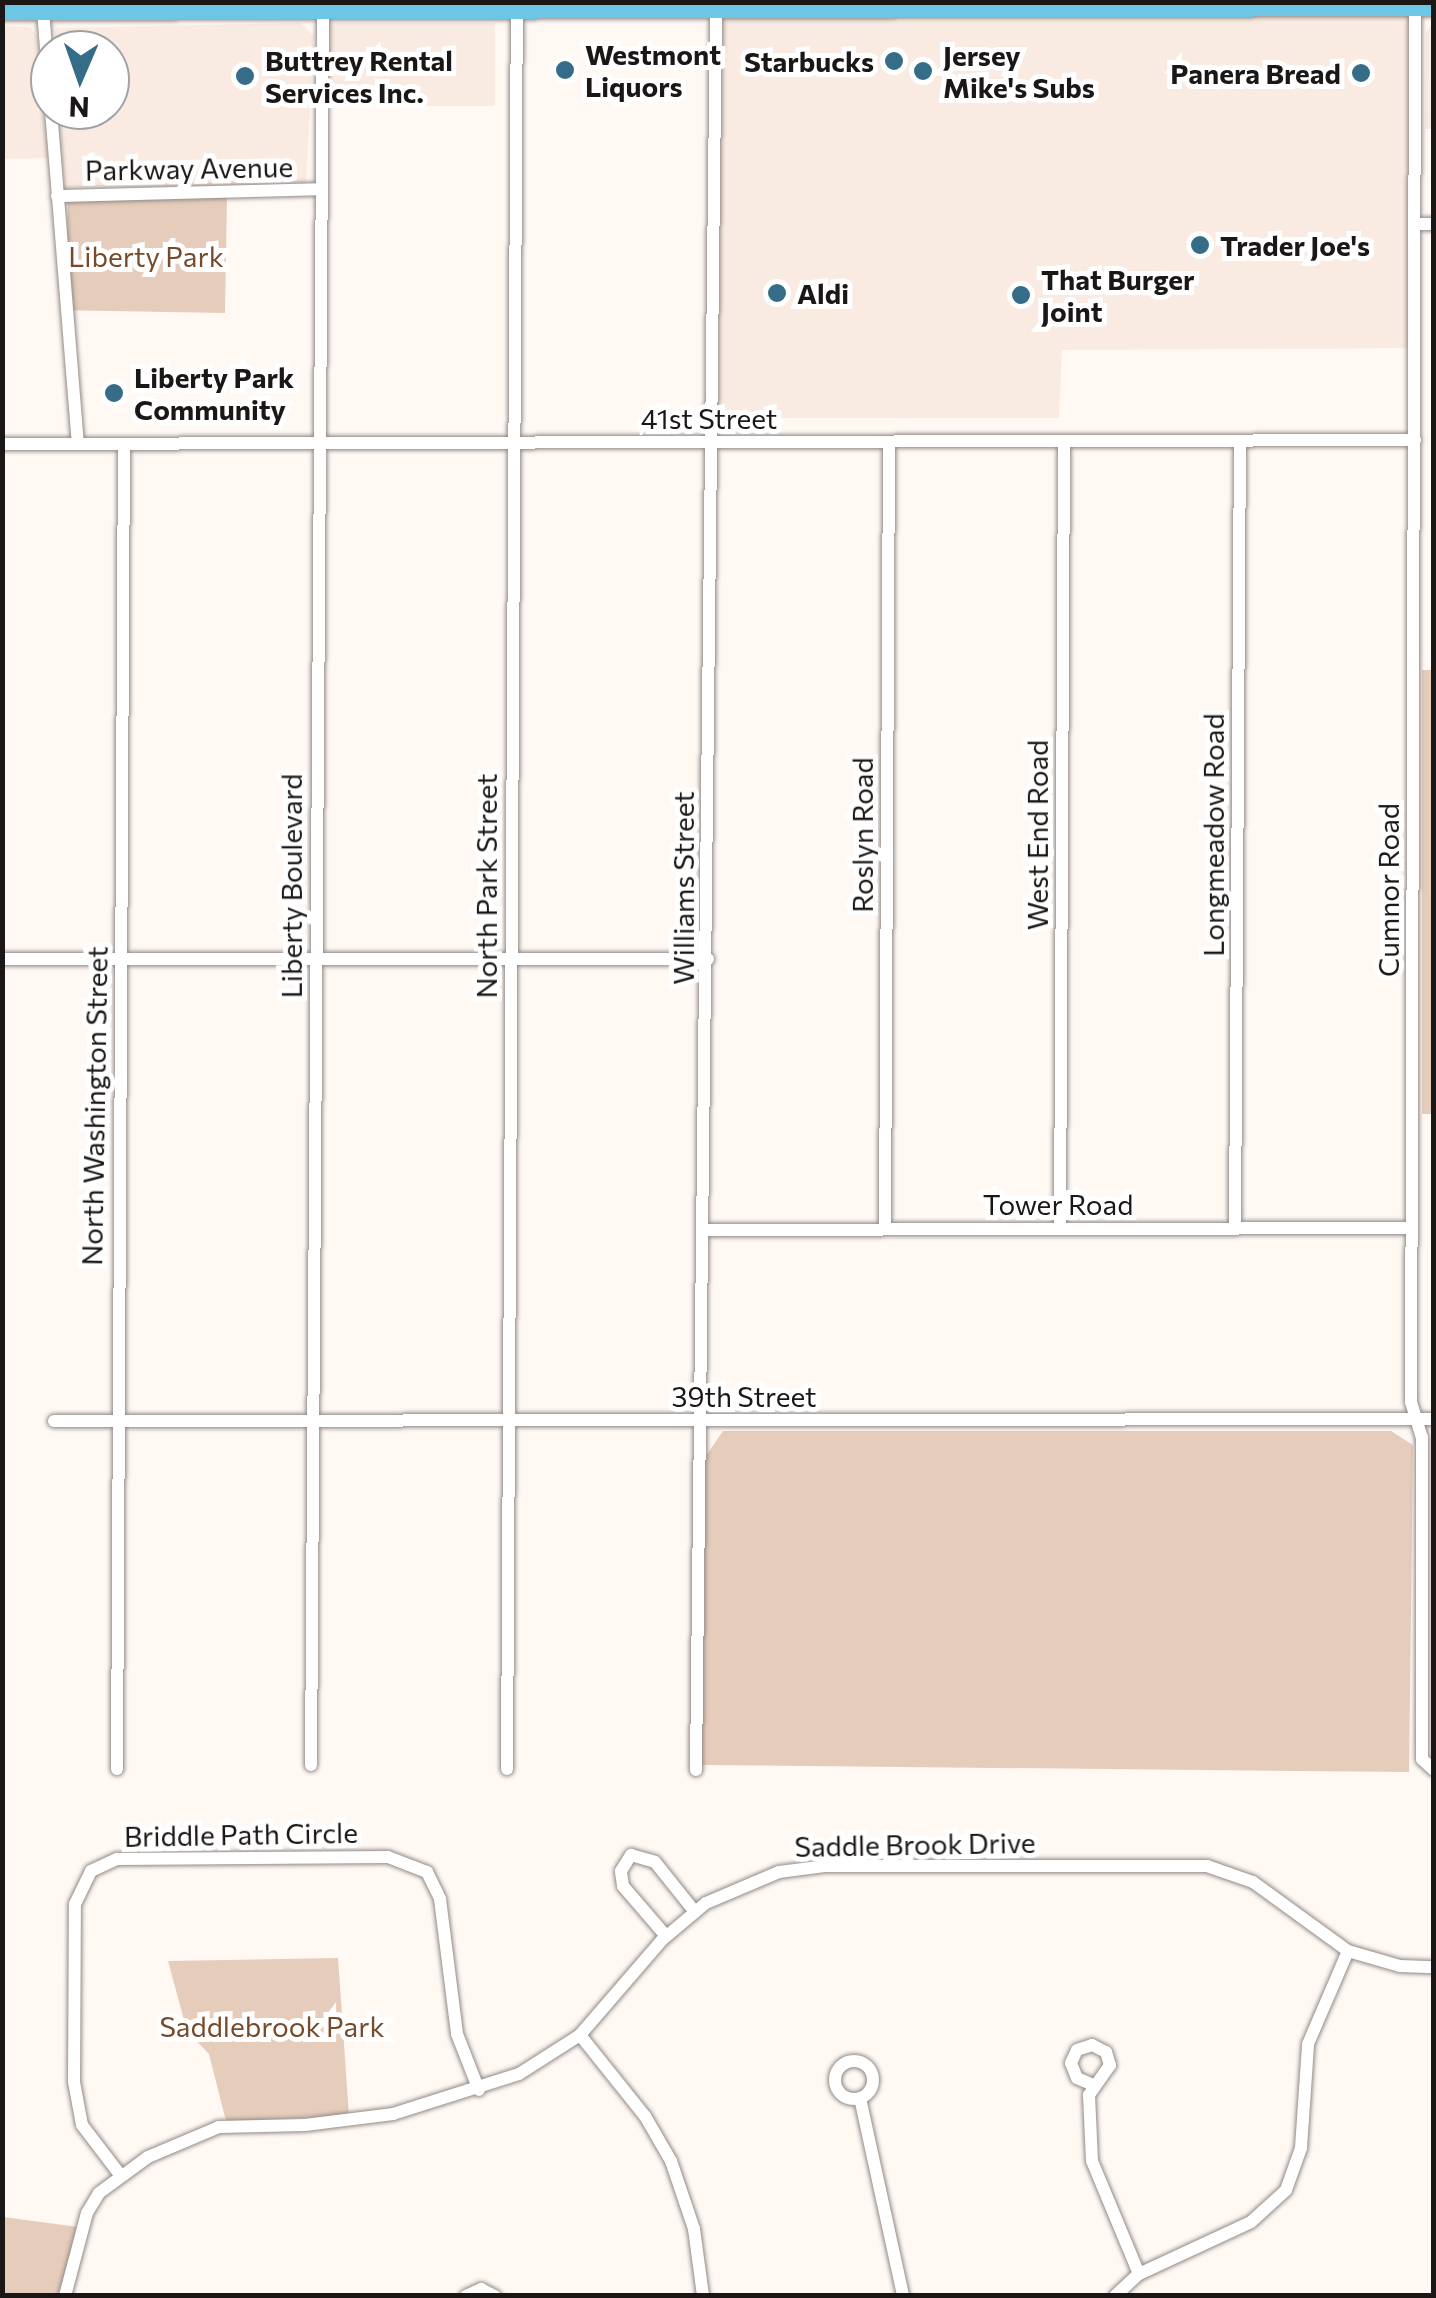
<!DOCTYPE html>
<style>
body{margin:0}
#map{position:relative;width:1436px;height:2298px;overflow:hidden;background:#fff8f3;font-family:Commissioner,sans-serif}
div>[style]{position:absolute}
.built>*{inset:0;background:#f9ebe2;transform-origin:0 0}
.green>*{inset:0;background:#e6ccbb;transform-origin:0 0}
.roads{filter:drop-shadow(0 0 2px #918a86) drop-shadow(0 0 2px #918a86)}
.minor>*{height:12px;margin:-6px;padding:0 6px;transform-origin:6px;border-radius:6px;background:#fff}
.minor>.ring{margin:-6px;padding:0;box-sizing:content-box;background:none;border:12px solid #fff;border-radius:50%}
.primary>*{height:20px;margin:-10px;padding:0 10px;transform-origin:10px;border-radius:10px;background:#6cc7e7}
.dots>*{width:28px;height:28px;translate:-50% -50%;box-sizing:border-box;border:5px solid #fff;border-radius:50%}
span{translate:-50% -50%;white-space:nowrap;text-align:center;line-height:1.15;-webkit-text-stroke:10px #fff;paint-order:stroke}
.poi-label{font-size:28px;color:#1a1716;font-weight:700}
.left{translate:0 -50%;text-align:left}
.right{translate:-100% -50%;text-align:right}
.street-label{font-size:28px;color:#1a1716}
.park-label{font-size:28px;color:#774a2b}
.frame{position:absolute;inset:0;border:5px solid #1a1716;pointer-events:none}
.north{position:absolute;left:30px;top:30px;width:100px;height:100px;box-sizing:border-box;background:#fff;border:2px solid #a3a2a2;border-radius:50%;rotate:182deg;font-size:28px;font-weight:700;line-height:40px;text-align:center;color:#1a1716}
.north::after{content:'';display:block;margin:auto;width:35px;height:45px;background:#356c87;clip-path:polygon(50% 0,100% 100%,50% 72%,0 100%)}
</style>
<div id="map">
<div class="built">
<div style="clip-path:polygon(716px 3px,1419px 3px,1415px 348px,1062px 350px,1059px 418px,712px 418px)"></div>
<div style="clip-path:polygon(1433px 22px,1433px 129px,1425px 129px,1426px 32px)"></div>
<div style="clip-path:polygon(301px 23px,314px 36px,306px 182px,296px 188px,65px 187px,57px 110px,110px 110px,110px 50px,53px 50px,56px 28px)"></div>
<div style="left:329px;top:23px;width:166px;height:83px"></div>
<div style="clip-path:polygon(2px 26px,30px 27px,37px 36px,48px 158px,3px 159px)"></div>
</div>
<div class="green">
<div style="left:227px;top:198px;width:115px;height:159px;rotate:91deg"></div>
<div style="left:1422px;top:670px;width:12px;height:444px"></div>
<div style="clip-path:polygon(723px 1431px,1391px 1431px,1413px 1445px,1409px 1772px,701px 1765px,703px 1460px)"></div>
<div style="clip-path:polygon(338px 1958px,349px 2116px,226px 2121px,209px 2054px,187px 2031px,168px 1961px)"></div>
<div style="clip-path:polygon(3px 2217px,78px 2227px,58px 2295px,3px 2296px)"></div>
</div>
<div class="roads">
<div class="minor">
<div style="left:1415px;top:2px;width:1400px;rotate:90.16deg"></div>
<div style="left:1411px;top:1402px;width:37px;rotate:73deg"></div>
<div style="left:1422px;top:1437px;width:322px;rotate:90deg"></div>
<div style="left:1422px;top:1759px;width:16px;rotate:43deg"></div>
<div style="left:43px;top:10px;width:88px;rotate:85.5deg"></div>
<div style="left:51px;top:110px;width:335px;rotate:85.4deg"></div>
<div style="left:57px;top:196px;width:265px;rotate:-1.5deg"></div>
<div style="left:1416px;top:224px;width:18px"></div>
<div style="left:2px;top:444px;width:1413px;rotate:-0.16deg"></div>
<div style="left:2px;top:959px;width:706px"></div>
<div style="left:1235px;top:1228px;width:787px;rotate:-89.64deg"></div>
<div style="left:885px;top:1229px;width:787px;rotate:-89.71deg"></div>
<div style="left:1060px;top:1229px;width:788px;rotate:-89.71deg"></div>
<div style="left:706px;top:1230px;width:705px;rotate:-0.16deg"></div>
<div style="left:54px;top:1421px;width:1380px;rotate:-0.08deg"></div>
<div style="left:311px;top:1765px;width:1757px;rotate:-89.61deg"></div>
<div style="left:117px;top:1769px;width:1325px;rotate:-89.7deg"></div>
<div style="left:507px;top:1769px;width:1764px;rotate:-89.68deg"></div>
<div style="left:696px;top:1770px;width:1764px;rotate:-89.35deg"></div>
<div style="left:666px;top:1936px;width:66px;rotate:-130.7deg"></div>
<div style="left:623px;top:1886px;width:15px;rotate:-98deg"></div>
<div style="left:621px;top:1871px;width:19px;rotate:-58deg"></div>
<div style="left:631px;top:1855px;width:25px;rotate:16deg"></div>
<div style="left:655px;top:1862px;width:64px;rotate:51.3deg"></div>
<div style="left:580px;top:2035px;width:104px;rotate:51.3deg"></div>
<div style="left:645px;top:2116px;width:52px;rotate:60deg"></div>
<div style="left:671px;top:2161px;width:72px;rotate:71.3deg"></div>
<div style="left:694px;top:2229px;width:68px;rotate:82.3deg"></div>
<div class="ring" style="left:835px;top:2061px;width:26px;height:26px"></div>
<div style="left:1091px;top:2084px;width:15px;rotate:-157deg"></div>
<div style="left:1077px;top:2078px;width:16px;rotate:-112deg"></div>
<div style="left:1071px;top:2063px;width:14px;rotate:-65deg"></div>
<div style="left:1077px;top:2050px;width:16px;rotate:-18deg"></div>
<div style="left:1092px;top:2045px;width:16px;rotate:27deg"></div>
<div style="left:1106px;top:2052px;width:14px;rotate:73deg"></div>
<div style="left:1110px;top:2065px;width:37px;rotate:125deg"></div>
<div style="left:1089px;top:2095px;width:66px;rotate:87.4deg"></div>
<div style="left:1092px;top:2161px;width:122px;rotate:67.4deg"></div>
<div style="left:860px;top:2098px;width:203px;rotate:77.7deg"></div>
<div style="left:121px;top:2176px;width:64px;rotate:-127.4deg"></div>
<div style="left:82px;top:2125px;width:44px;rotate:-100.5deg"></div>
<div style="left:74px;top:2082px;width:178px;rotate:-89.7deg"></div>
<div style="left:75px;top:1904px;width:37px;rotate:-64deg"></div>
<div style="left:91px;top:1871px;width:29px;rotate:-25deg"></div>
<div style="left:117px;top:1859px;width:271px;rotate:-0.4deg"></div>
<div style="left:388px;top:1857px;width:42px;rotate:21deg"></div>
<div style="left:427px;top:1872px;width:30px;rotate:64deg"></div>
<div style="left:440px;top:1899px;width:136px;rotate:82.8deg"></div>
<div style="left:457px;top:2034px;width:60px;rotate:68.6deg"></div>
<div style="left:65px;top:2296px;width:86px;rotate:-75.2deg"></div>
<div style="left:87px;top:2213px;width:23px;rotate:-59deg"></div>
<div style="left:99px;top:2193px;width:61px;rotate:-36.3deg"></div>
<div style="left:148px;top:2157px;width:77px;rotate:-22.9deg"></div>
<div style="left:219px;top:2127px;width:86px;rotate:-1.3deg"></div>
<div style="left:305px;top:2125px;width:89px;rotate:-7.1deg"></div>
<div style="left:393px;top:2114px;width:132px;rotate:-17.6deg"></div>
<div style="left:519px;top:2074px;width:72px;rotate:-32.6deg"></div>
<div style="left:580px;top:2035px;width:125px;rotate:-49.2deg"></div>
<div style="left:662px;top:1940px;width:57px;rotate:-40.1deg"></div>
<div style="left:706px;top:1903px;width:79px;rotate:-23deg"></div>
<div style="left:779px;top:1872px;width:46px;rotate:-7.4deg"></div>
<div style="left:825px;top:1866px;width:382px"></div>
<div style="left:1207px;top:1866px;width:49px;rotate:19.2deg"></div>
<div style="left:1253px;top:1882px;width:117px;rotate:36deg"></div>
<div style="left:1348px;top:1951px;width:54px;rotate:16.1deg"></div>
<div style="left:1400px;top:1966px;width:34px;rotate:2deg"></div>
<div style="left:466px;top:2296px;width:17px;rotate:-25deg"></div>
<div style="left:481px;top:2289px;width:16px;rotate:27deg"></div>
<div style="left:1115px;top:2296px;width:33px;rotate:-43deg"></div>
<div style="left:1139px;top:2274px;width:123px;rotate:-24.9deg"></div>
<div style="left:1251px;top:2222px;width:47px;rotate:-42.4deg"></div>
<div style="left:1286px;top:2190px;width:45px;rotate:-70.3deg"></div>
<div style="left:1301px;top:2148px;width:104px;rotate:-86.1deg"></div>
<div style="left:1308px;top:2044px;width:101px;rotate:-66.7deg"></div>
</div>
<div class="primary">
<div style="left:2px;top:10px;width:1432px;rotate:-0.16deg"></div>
</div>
</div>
<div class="dots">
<div style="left:894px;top:61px;background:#356c87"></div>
<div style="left:565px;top:70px;background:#356c87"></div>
<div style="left:923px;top:71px;background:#356c87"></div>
<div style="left:1361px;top:73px;background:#356c87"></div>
<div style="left:245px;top:76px;background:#356c87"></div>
<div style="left:1200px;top:245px;background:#356c87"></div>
<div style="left:777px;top:293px;background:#356c87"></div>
<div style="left:1021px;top:295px;background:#356c87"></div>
<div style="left:114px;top:393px;background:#356c87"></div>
</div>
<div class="poi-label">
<span class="left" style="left:585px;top:70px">Westmont<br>Liquors</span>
<span class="left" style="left:943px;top:71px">Jersey<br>Mike's Subs</span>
<span class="left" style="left:265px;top:76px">Buttrey Rental<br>Services Inc.</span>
<span class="right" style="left:874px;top:61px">Starbucks</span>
<span class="right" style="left:1341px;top:73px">Panera Bread</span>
<span class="left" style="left:1220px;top:245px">Trader Joe's</span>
<span class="left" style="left:1041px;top:295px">That Burger<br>Joint</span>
<span class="left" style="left:797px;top:293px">Aldi</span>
<span class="left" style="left:134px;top:393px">Liberty Park<br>Community</span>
</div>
<div class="street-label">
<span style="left:189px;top:168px;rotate:-1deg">Parkway Avenue</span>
<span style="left:709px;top:418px">41st Street</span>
<span style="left:862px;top:835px;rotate:-90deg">Roslyn Road</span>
<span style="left:1037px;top:835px;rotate:-90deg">West End Road</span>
<span style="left:1213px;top:835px;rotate:-90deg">Longmeadow Road</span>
<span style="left:291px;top:886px;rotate:-90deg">Liberty Boulevard</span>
<span style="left:486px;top:886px;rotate:-90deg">North Park Street</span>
<span style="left:683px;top:888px;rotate:-90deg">Williams Street</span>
<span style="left:1388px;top:890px;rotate:-90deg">Cumnor Road</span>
<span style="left:94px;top:1106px;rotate:-89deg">North Washington Street</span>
<span style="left:1058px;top:1204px">Tower Road</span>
<span style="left:744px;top:1396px">39th Street</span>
<span style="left:241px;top:1834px;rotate:-1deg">Briddle Path Circle</span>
<span style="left:915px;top:1844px;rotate:-1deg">Saddle Brook Drive</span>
</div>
<div class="park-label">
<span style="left:146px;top:256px">Liberty Park</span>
<span style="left:272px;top:2026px">Saddlebrook Park</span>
</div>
<div class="frame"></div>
<div class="north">N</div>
</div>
